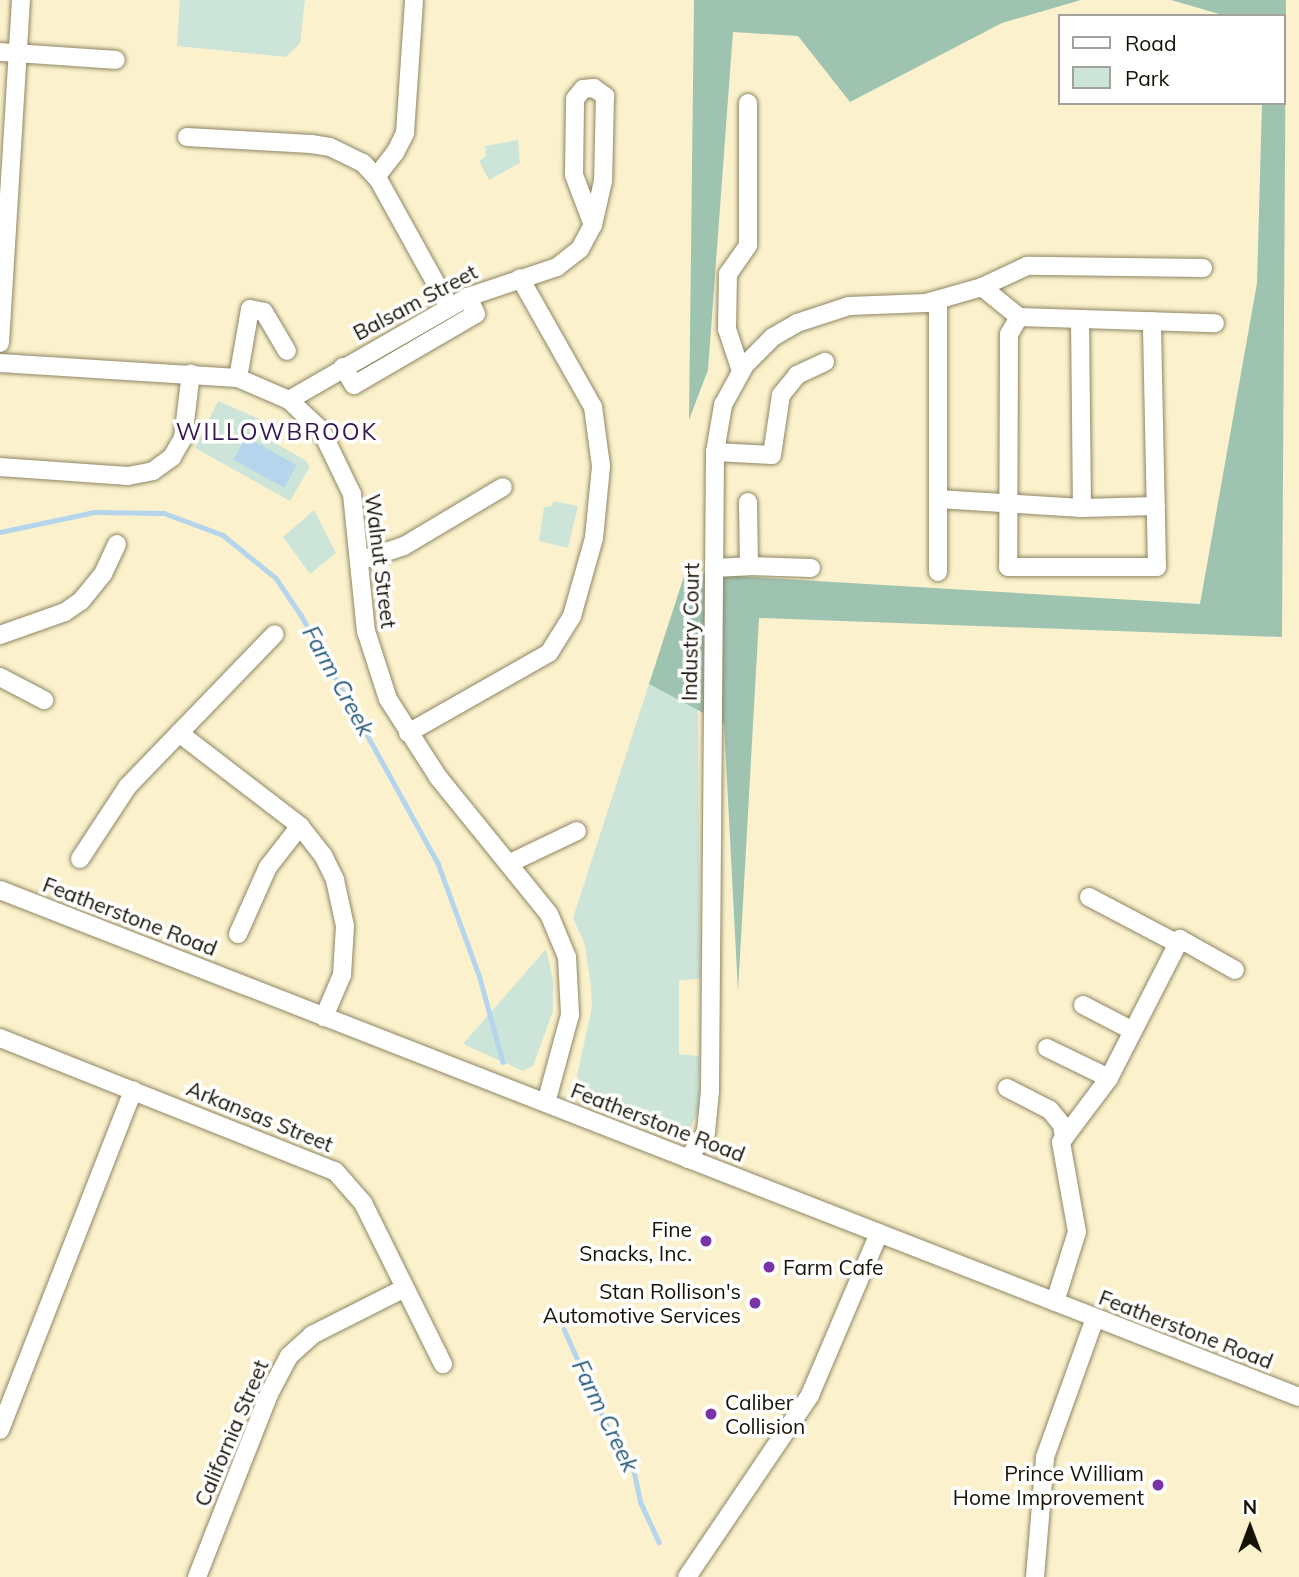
<!DOCTYPE html>
<style>
body{margin:0}
#map{position:relative;width:1299px;height:1577px;overflow:hidden;background:#fbf2cd;font-family:Mulish,sans-serif}
div>[style]{position:absolute}
.green>*{inset:0;background:#cce5d8}
.forest>*{inset:0;background:#9ec3b1}
.water>*{inset:0;background:#b5d5ed;transform-origin:0 0}
.stream>*{height:4.5px;margin:-2.25px;padding:0 2.25px;transform-origin:2.25px;border-radius:2.25px;background:#b5d5ed}
.roads{filter:drop-shadow(0 0 2px #8f8664) drop-shadow(0 0 2px #8f8664)}
.minor>*{height:18px;margin:-9px;padding:0 9px;transform-origin:9px;border-radius:9px;background:#fff}
.dots>*{width:19px;height:19px;translate:-50% -50%;box-sizing:border-box;border:4px solid #fff;border-radius:50%}
span{translate:-50% -50%;white-space:nowrap;text-align:center;line-height:1.15;-webkit-text-stroke:7px #fff;paint-order:stroke}
.street-label{font-size:21px;color:#161306}
.poi-label{font-size:21px;color:#161306}
.right{translate:-100% -50%;text-align:right}
.left{translate:0 -50%;text-align:left}
.neighbourhood-label{font-size:23px;color:#381850;letter-spacing:2px}
.water-label{font-size:23px;color:#275b7c;font-style:italic}
.legend{position:absolute;left:1058px;top:14px;width:228px;height:91px;box-sizing:border-box;background:#fff;border:2px solid #a2a19b;margin:0;padding:9px 12px;list-style:none;font-size:21px;color:#161306}
.legend li{display:flex;align-items:center;gap:14px;height:35px}
.legend b{width:35px;border:2px solid #a2a19b}
.north{position:absolute;left:1215px;top:1493px;width:70px;height:70px;-webkit-text-stroke:5px #fff;paint-order:stroke;rotate:0deg;font-size:19px;font-weight:700;line-height:28px;text-align:center;color:#161306}
.north::after{content:'';display:block;margin:auto;width:24px;height:32px;background:#161306;clip-path:polygon(50% 0,100% 100%,50% 72%,0 100%)}
</style>
<div id="map">
<div class="green">
<div style="clip-path:polygon(180px 0,305px 0,300px 43px,286px 57px,177px 46px)"></div>
<div style="clip-path:polygon(518px 140px,520px 163px,489px 180px,479px 161px,486px 156px,485px 146px)"></div>
<div style="clip-path:polygon(218px 401px,262px 420px,256px 432px,305px 460px,310px 466px,290px 501px,195px 448px)"></div>
<div style="clip-path:polygon(553px 501px,578px 506px,568px 548px,539px 541px,544px 507px,552px 506px)"></div>
<div style="clip-path:polygon(314px 510px,336px 553px,310px 574px,283px 537px)"></div>
<div style="clip-path:polygon(649px 684px,698px 710px,700px 979px,679px 980px,679px 1054px,699px 1056px,699px 1109px,687px 1135px,585px 1096px,577px 1076px,592px 1007px,591px 987px,585px 945px,573px 918px)"></div>
<div style="clip-path:polygon(546px 949px,553px 980px,553px 1011px,533px 1066px,523px 1071px,463px 1044px)"></div>
</div>
<div class="forest">
<div style="clip-path:polygon(694px 0,1081px 0,1002px 23px,850px 102px,798px 36px,733px 32px,708px 370px,689px 420px)"></div>
<div style="clip-path:polygon(1171px 0,1286px 0,1282px 637px,759px 618px,738px 991px,724px 724px,649px 684px,685px 573px,1200px 604px,1257px 283px,1262px 103px,1283px 103px,1283px 16px,1226px 16px)"></div>
</div>
<div class="water">
<div style="left:246px;top:437px;width:58px;height:26px;rotate:29deg"></div>
</div>
<div class="stream">
<div style="left:0;top:532px;width:96px;rotate:-12deg"></div>
<div style="left:94px;top:512px;width:70px;rotate:0.8deg"></div>
<div style="left:164px;top:513px;width:63px;rotate:20.4deg"></div>
<div style="left:223px;top:535px;width:68px;rotate:39.1deg"></div>
<div style="left:276px;top:578px;width:45px;rotate:56deg"></div>
<div style="left:301px;top:615px;width:283px;rotate:61.1deg"></div>
<div style="left:438px;top:863px;width:122px;rotate:69.9deg"></div>
<div style="left:480px;top:978px;width:87px;rotate:74.7deg"></div>
<div style="left:564px;top:1329px;width:135px;rotate:65.9deg"></div>
<div style="left:619px;top:1452px;width:24px;rotate:52deg"></div>
<div style="left:634px;top:1471px;width:33px;rotate:78deg"></div>
<div style="left:641px;top:1503px;width:43px;rotate:65.2deg"></div>
</div>
<div class="roads">
<div class="minor">
<div style="left:0;top:52px;width:116px;rotate:3.9deg"></div>
<div style="left:594px;top:88px;width:14px;rotate:36deg"></div>
<div style="left:605px;top:96px;width:85px;rotate:91.3deg"></div>
<div style="left:603px;top:181px;width:45px;rotate:102.8deg"></div>
<div style="left:593px;top:225px;width:53px;rotate:-110.8deg"></div>
<div style="left:574px;top:175px;width:76px;rotate:-89.2deg"></div>
<div style="left:575px;top:99px;width:13px;rotate:-51deg"></div>
<div style="left:583px;top:89px;width:11px;rotate:-5deg"></div>
<div style="left:187px;top:137px;width:124px;rotate:3.2deg"></div>
<div style="left:311px;top:144px;width:19px;rotate:9deg"></div>
<div style="left:330px;top:147px;width:37px;rotate:26deg"></div>
<div style="left:363px;top:163px;width:22px;rotate:47deg"></div>
<div style="left:378px;top:179px;width:146px;rotate:61deg"></div>
<div style="left:376px;top:177px;width:31px;rotate:-52deg"></div>
<div style="left:395px;top:153px;width:22px;rotate:-63deg"></div>
<div style="left:405px;top:133px;width:133px;rotate:-86.1deg"></div>
<div style="left:1203px;top:268px;width:176px;rotate:-179.3deg"></div>
<div style="left:1027px;top:266px;width:50px;rotate:155deg"></div>
<div style="left:982px;top:287px;width:48px;rotate:39deg"></div>
<div style="left:1019px;top:317px;width:196px;rotate:1.8deg"></div>
<div style="left:1019px;top:317px;width:20px;rotate:120deg"></div>
<div style="left:1009px;top:334px;width:233px;rotate:90.2deg"></div>
<div style="left:1008px;top:567px;width:149px"></div>
<div style="left:1157px;top:567px;width:246px;rotate:-91.2deg"></div>
<div style="left:1080px;top:319px;width:189px;rotate:89.4deg"></div>
<div style="left:0;top:343px;width:344px;rotate:-86.5deg"></div>
<div style="left:0;top:363px;width:238px;rotate:3.6deg"></div>
<div style="left:238px;top:378px;width:56px;rotate:23.3deg"></div>
<div style="left:289px;top:400px;width:44px;rotate:43.2deg"></div>
<div style="left:321px;top:430px;width:71px;rotate:64.2deg"></div>
<div style="left:352px;top:494px;width:138px;rotate:84.2deg"></div>
<div style="left:366px;top:631px;width:71px;rotate:72.1deg"></div>
<div style="left:388px;top:699px;width:93px;rotate:57.3deg"></div>
<div style="left:438px;top:777px;width:176px;rotate:51deg"></div>
<div style="left:549px;top:914px;width:47px;rotate:67.3deg"></div>
<div style="left:567px;top:957px;width:58px;rotate:87deg"></div>
<div style="left:570px;top:1015px;width:91px;rotate:105.3deg"></div>
<div style="left:343px;top:367px;width:21px;rotate:59deg"></div>
<div style="left:354px;top:385px;width:141px;rotate:-30.2deg"></div>
<div style="left:476px;top:314px;width:19px;rotate:-115deg"></div>
<div style="left:741px;top:371px;width:44px;rotate:-108.4deg"></div>
<div style="left:727px;top:329px;width:55px;rotate:-89deg"></div>
<div style="left:728px;top:274px;width:35px;rotate:-55deg"></div>
<div style="left:748px;top:245px;width:142px;rotate:-90deg"></div>
<div style="left:238px;top:378px;width:70px;rotate:-80.1deg"></div>
<div style="left:250px;top:309px;width:14px;rotate:12deg"></div>
<div style="left:264px;top:312px;width:45px;rotate:59.5deg"></div>
<div style="left:289px;top:400px;width:207px;rotate:-29.9deg"></div>
<div style="left:468px;top:297px;width:94px;rotate:-18.6deg"></div>
<div style="left:557px;top:267px;width:29px;rotate:-38deg"></div>
<div style="left:580px;top:249px;width:27px;rotate:-62deg"></div>
<div style="left:715px;top:452px;width:57px;rotate:3deg"></div>
<div style="left:772px;top:455px;width:61px;rotate:-81.5deg"></div>
<div style="left:781px;top:395px;width:26px;rotate:-51deg"></div>
<div style="left:797px;top:375px;width:31px;rotate:-25deg"></div>
<div style="left:0;top:467px;width:128px;rotate:4deg"></div>
<div style="left:128px;top:476px;width:25px;rotate:-11deg"></div>
<div style="left:153px;top:471px;width:24px;rotate:-36deg"></div>
<div style="left:172px;top:457px;width:22px;rotate:-60deg"></div>
<div style="left:183px;top:438px;width:65px;rotate:-83deg"></div>
<div style="left:938px;top:499px;width:144px;rotate:3.6deg"></div>
<div style="left:1082px;top:508px;width:74px;rotate:-1.5deg"></div>
<div style="left:359px;top:561px;width:47px;rotate:-18.4deg"></div>
<div style="left:404px;top:546px;width:115px;rotate:-30.8deg"></div>
<div style="left:749px;top:566px;width:62px;rotate:1.8deg"></div>
<div style="left:714px;top:568px;width:35px;rotate:-3deg"></div>
<div style="left:749px;top:566px;width:64px;rotate:-90.9deg"></div>
<div style="left:938px;top:572px;width:271px;rotate:-90deg"></div>
<div style="left:0;top:635px;width:69px;rotate:-19.5deg"></div>
<div style="left:65px;top:612px;width:19px;rotate:-35deg"></div>
<div style="left:81px;top:601px;width:35px;rotate:-51deg"></div>
<div style="left:103px;top:574px;width:33px;rotate:-65deg"></div>
<div style="left:0;top:677px;width:50px;rotate:27.6deg"></div>
<div style="left:179px;top:733px;width:153px;rotate:37.5deg"></div>
<div style="left:300px;top:826px;width:37px;rotate:52deg"></div>
<div style="left:323px;top:855px;width:28px;rotate:64deg"></div>
<div style="left:335px;top:880px;width:47px;rotate:77.7deg"></div>
<div style="left:345px;top:926px;width:49px;rotate:93.5deg"></div>
<div style="left:342px;top:975px;width:46px;rotate:113.2deg"></div>
<div style="left:408px;top:733px;width:162px;rotate:-29.6deg"></div>
<div style="left:549px;top:653px;width:44px;rotate:-58.1deg"></div>
<div style="left:572px;top:616px;width:81px;rotate:-74.2deg"></div>
<div style="left:594px;top:538px;width:72px;rotate:-84.4deg"></div>
<div style="left:601px;top:466px;width:60px;rotate:-97.7deg"></div>
<div style="left:593px;top:407px;width:148px;rotate:-119.5deg"></div>
<div style="left:80px;top:859px;width:87px;rotate:-56.7deg"></div>
<div style="left:128px;top:786px;width:211px;rotate:-46deg"></div>
<div style="left:510px;top:863px;width:74px;rotate:-25.5deg"></div>
<div style="left:0;top:890px;width:1394px;rotate:21.32deg"></div>
<div style="left:1089px;top:897px;width:101px;rotate:27.8deg"></div>
<div style="left:238px;top:934px;width:73px;rotate:-65.9deg"></div>
<div style="left:268px;top:867px;width:52px;rotate:-52deg"></div>
<div style="left:1083px;top:1005px;width:56px;rotate:27.5deg"></div>
<div style="left:0;top:1038px;width:360px;rotate:21.7deg"></div>
<div style="left:335px;top:1171px;width:43px;rotate:48.8deg"></div>
<div style="left:363px;top:1203px;width:180px;rotate:63.6deg"></div>
<div style="left:1047px;top:1048px;width:69px;rotate:25.8deg"></div>
<div style="left:1007px;top:1088px;width:48px;rotate:27.1deg"></div>
<div style="left:1050px;top:1110px;width:19px;rotate:51deg"></div>
<div style="left:1062px;top:1125px;width:13px;rotate:81deg"></div>
<div style="left:688px;top:1159px;width:32px;rotate:-56deg"></div>
<div style="left:706px;top:1132px;width:41px;rotate:-84.4deg"></div>
<div style="left:710px;top:1091px;width:639px;rotate:-89.55deg"></div>
<div style="left:715px;top:452px;width:48px;rotate:-80.3deg"></div>
<div style="left:723px;top:405px;width:46px;rotate:-61.2deg"></div>
<div style="left:745px;top:365px;width:40px;rotate:-45deg"></div>
<div style="left:773px;top:337px;width:28px;rotate:-30deg"></div>
<div style="left:797px;top:323px;width:55px;rotate:-18.1deg"></div>
<div style="left:849px;top:306px;width:77px;rotate:-2.2deg"></div>
<div style="left:926px;top:303px;width:58px;rotate:-15.9deg"></div>
<div style="left:1055px;top:1302px;width:73px;rotate:-72.6deg"></div>
<div style="left:1077px;top:1232px;width:91px;rotate:-100.1deg"></div>
<div style="left:1061px;top:1142px;width:80px;rotate:-53.1deg"></div>
<div style="left:1109px;top:1078px;width:156px;rotate:-62.9deg"></div>
<div style="left:1180px;top:939px;width:63px;rotate:29.4deg"></div>
<div style="left:0;top:1430px;width:365px;rotate:-68.6deg"></div>
<div style="left:197px;top:1577px;width:197px;rotate:-68.5deg"></div>
<div style="left:269px;top:1394px;width:43px;rotate:-62.2deg"></div>
<div style="left:289px;top:1356px;width:31px;rotate:-42deg"></div>
<div style="left:312px;top:1335px;width:104px;rotate:-26.8deg"></div>
<div style="left:687px;top:1577px;width:220px;rotate:-55.9deg"></div>
<div style="left:810px;top:1395px;width:176px;rotate:-66.9deg"></div>
<div style="left:1035px;top:1577px;width:120px;rotate:-85.2deg"></div>
<div style="left:1045px;top:1457px;width:148px;rotate:-70.2deg"></div>
</div>
</div>
<div class="dots">
<div style="left:706px;top:1241px;background:#7733a7"></div>
<div style="left:769px;top:1267px;background:#7733a7"></div>
<div style="left:755px;top:1303px;background:#7733a7"></div>
<div style="left:711px;top:1414px;background:#7733a7"></div>
<div style="left:1158px;top:1485px;background:#7733a7"></div>
</div>
<div class="street-label">
<span style="left:415px;top:302px;rotate:-28deg">Balsam Street</span>
<span style="left:381px;top:561px;rotate:83deg">Walnut Street</span>
<span style="left:690px;top:632px;rotate:-89deg">Industry Court</span>
<span style="left:130px;top:916px;rotate:21deg">Featherstone Road</span>
<span style="left:260px;top:1116px;rotate:22deg">Arkansas Street</span>
<span style="left:658px;top:1122px;rotate:21deg">Featherstone Road</span>
<span style="left:1186px;top:1329px;rotate:21deg">Featherstone Road</span>
<span style="left:231px;top:1433px;rotate:-67deg">California Street</span>
</div>
<div class="poi-label">
<span class="right" style="left:692px;top:1241px">Fine<br>Snacks, Inc.</span>
<span class="left" style="left:783px;top:1267px">Farm Cafe</span>
<span class="right" style="left:741px;top:1303px">Stan Rollison's<br>Automotive Services</span>
<span class="left" style="left:725px;top:1414px">Caliber<br>Collision</span>
<span class="right" style="left:1144px;top:1485px">Prince William<br>Home Improvement</span>
</div>
<div class="neighbourhood-label">
<span style="left:277px;top:432px">WILLOWBROOK</span>
</div>
<div class="water-label">
<span style="left:338px;top:681px;rotate:61deg">Farm Creek</span>
<span style="left:605px;top:1416px;rotate:64deg">Farm Creek</span>
</div>
<ul class="legend">
<li><b style="height:9px;background:#fff"></b>Road</li>
<li><b style="height:19px;background:#cce5d8"></b>Park</li>
</ul>
<div class="north">N</div>
</div>
